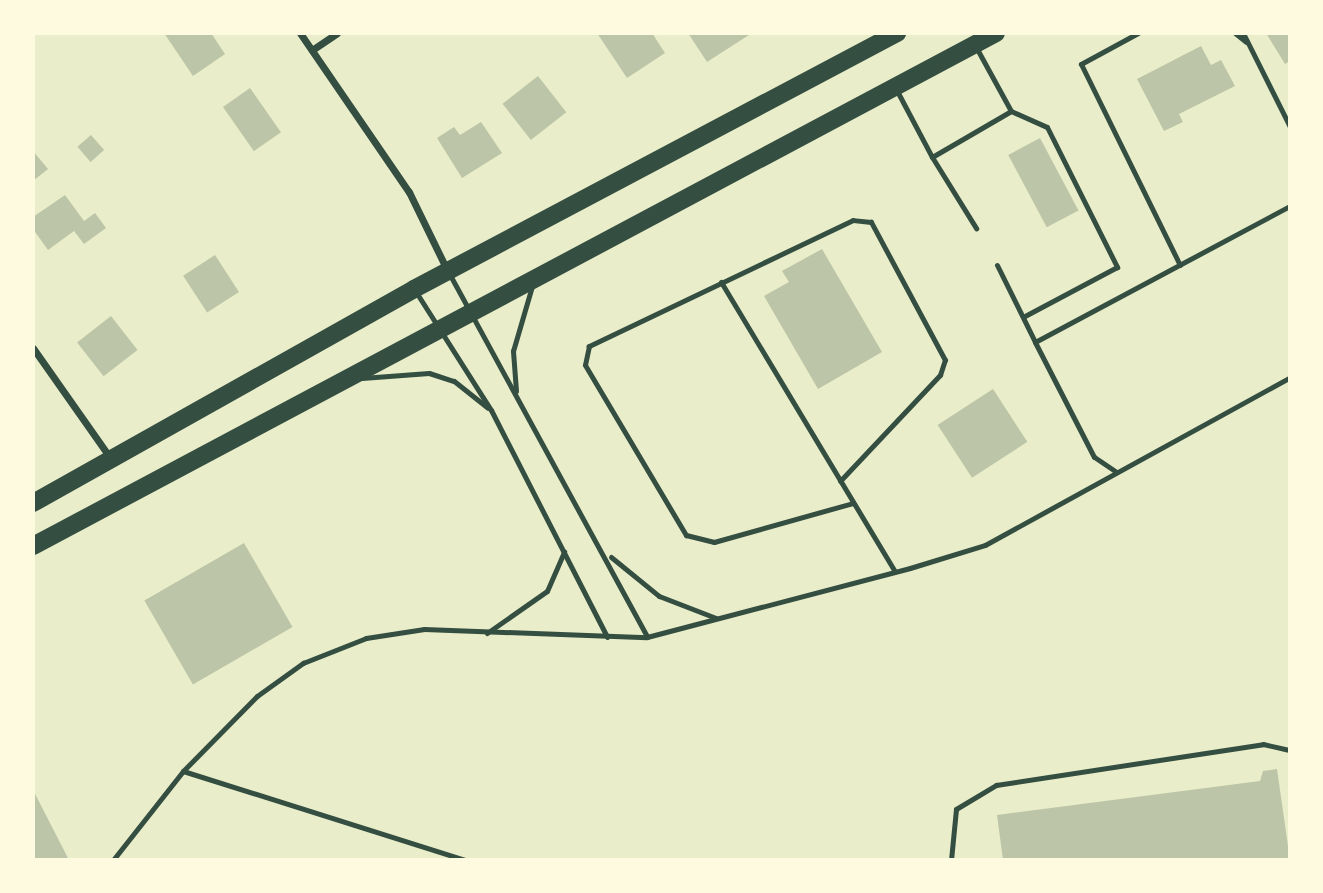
<!DOCTYPE html>
<style>
body{margin:0}
#map{position:relative;width:1323px;height:893px;overflow:hidden;background:#e9edc9;font-family:"Roboto Condensed",sans-serif}
div>[style]{position:absolute}
.building>*{inset:0;background:#bcc5a7;transform-origin:0 0}
.service>*{height:5px;margin:-2.5px;padding:0 2.5px;transform-origin:2.5px;border-radius:2.5px;background:#344e41}
.minor>*{height:7px;margin:-3.5px;padding:0 3.5px;transform-origin:3.5px;border-radius:3.5px;background:#344e41}
.primary>*{height:18px;margin:-9px;padding:0 9px;transform-origin:9px;border-radius:9px;background:#344e41}
span{translate:-50% -50%;white-space:nowrap;text-align:center;line-height:1.15;-webkit-text-stroke:6px #fefae0;paint-order:stroke}
.frame{position:absolute;inset:0;border:35px solid #fefae0;pointer-events:none}
</style>
<div id="map">
<div class="building">
<div style="clip-path:polygon(164px 33px,211px 33px,225px 54px,193px 76px)"></div>
<div style="clip-path:polygon(597px 33px,652px 33px,665px 53px,627px 78px)"></div>
<div style="clip-path:polygon(688px 33px,752px 33px,707px 62px)"></div>
<div style="clip-path:polygon(1266px 33px,1290px 33px,1290px 61px,1285px 64px)"></div>
<div style="clip-path:polygon(1201px 46px,1211px 65px,1221px 60px,1235px 86px,1179px 114px,1183px 122px,1164px 131px,1137px 79px)"></div>
<div style="left:538px;top:76px;width:46px;height:45px;rotate:52deg"></div>
<div style="left:250px;top:88px;width:54px;height:33px;rotate:55deg"></div>
<div style="clip-path:polygon(481px 122px,502px 153px,462px 178px,437px 138px,454px 127px,460px 135px)"></div>
<div style="left:91px;top:135px;width:20px;height:18px;rotate:49deg"></div>
<div style="left:1040px;top:138px;width:82px;height:36px;rotate:62deg"></div>
<div style="clip-path:polygon(33px 151px,48px 169px,33px 181px)"></div>
<div style="clip-path:polygon(65px 195px,84px 221px,95px 213px,106px 228px,84px 244px,74px 231px,48px 250px,33px 229px,33px 217px)"></div>
<div style="clip-path:polygon(822px 249px,882px 352px,818px 389px,764px 296px,789px 282px,782px 271px)"></div>
<div style="left:215px;top:255px;width:44px;height:38px;rotate:57deg"></div>
<div style="left:111px;top:316px;width:43px;height:43px;rotate:52deg"></div>
<div style="left:993px;top:389px;width:63px;height:66px;rotate:57deg"></div>
<div style="left:244px;top:543px;width:97px;height:115px;rotate:60deg"></div>
<div style="clip-path:polygon(1277px 769px,1290px 860px,1003px 860px,997px 815px,1260px 781px,1263px 771px)"></div>
<div style="clip-path:polygon(33px 790px,69px 860px,33px 860px)"></div>
</div>
<div class="service">
<div style="left:1138px;top:33px;width:65px;rotate:151.5deg"></div>
<div style="left:1081px;top:64px;width:224px;rotate:63.8deg"></div>
<div style="left:1235px;top:33px;width:14px;rotate:39deg"></div>
<div style="left:1243px;top:33px;width:105px;rotate:63.4deg"></div>
<div style="left:896px;top:89px;width:77px;rotate:62.1deg"></div>
<div style="left:932px;top:157px;width:91px;rotate:-30.2deg"></div>
<div style="left:1011px;top:111px;width:73px;rotate:-118.7deg"></div>
<div style="left:1011px;top:111px;width:39px;rotate:24deg"></div>
<div style="left:1047px;top:127px;width:157px;rotate:63.4deg"></div>
<div style="left:1117px;top:267px;width:106px;rotate:152deg"></div>
<div style="left:932px;top:157px;width:84px;rotate:58.2deg"></div>
<div style="left:997px;top:265px;width:86px;rotate:63.7deg"></div>
<div style="left:450px;top:275px;width:412px;rotate:61.4deg"></div>
<div style="left:721px;top:282px;width:338px;rotate:59deg"></div>
<div style="left:416px;top:292px;width:140px;rotate:57.6deg"></div>
<div style="left:491px;top:410px;width:255px;rotate:62.9deg"></div>
<div style="left:362px;top:378px;width:67px;rotate:-4.3deg"></div>
<div style="left:429px;top:373px;width:26px;rotate:18deg"></div>
<div style="left:454px;top:381px;width:43px;rotate:38.5deg"></div>
<div style="left:516px;top:391px;width:40px;rotate:-94.3deg"></div>
<div style="left:513px;top:351px;width:68px;rotate:-73.7deg"></div>
<div style="left:1115px;top:471px;width:25px;rotate:-146deg"></div>
<div style="left:1094px;top:457px;width:129px;rotate:-117.2deg"></div>
<div style="left:1035px;top:342px;width:289px;rotate:-28.1deg"></div>
<div style="left:840px;top:481px;width:146px;rotate:-46.7deg"></div>
<div style="left:940px;top:375px;width:16px;rotate:-72deg"></div>
<div style="left:945px;top:360px;width:157px;rotate:-118.2deg"></div>
<div style="left:871px;top:222px;width:18px;rotate:-174deg"></div>
<div style="left:853px;top:220px;width:293px;rotate:154.5deg"></div>
<div style="left:589px;top:346px;width:19px;rotate:102deg"></div>
<div style="left:585px;top:365px;width:198px;rotate:59.3deg"></div>
<div style="left:686px;top:535px;width:29px;rotate:14deg"></div>
<div style="left:714px;top:542px;width:144px;rotate:-15.7deg"></div>
<div style="left:611px;top:557px;width:62px;rotate:39.1deg"></div>
<div style="left:659px;top:596px;width:61px;rotate:21.1deg"></div>
<div style="left:487px;top:633px;width:73px;rotate:-35deg"></div>
<div style="left:547px;top:591px;width:43px;rotate:-66.4deg"></div>
<div style="left:183px;top:771px;width:297px;rotate:17.5deg"></div>
<div style="left:113px;top:860px;width:113px;rotate:-51.8deg"></div>
<div style="left:183px;top:771px;width:105px;rotate:-45.4deg"></div>
<div style="left:257px;top:696px;width:57px;rotate:-35.7deg"></div>
<div style="left:303px;top:663px;width:68px;rotate:-21.6deg"></div>
<div style="left:366px;top:638px;width:59px;rotate:-8.8deg"></div>
<div style="left:424px;top:629px;width:223px;rotate:2.1deg"></div>
<div style="left:647px;top:637px;width:272px;rotate:-14.7deg"></div>
<div style="left:910px;top:568px;width:78px;rotate:-17deg"></div>
<div style="left:985px;top:545px;width:348px;rotate:-28.8deg"></div>
<div style="left:951px;top:860px;width:51px;rotate:-84.4deg"></div>
<div style="left:956px;top:809px;width:47px;rotate:-31deg"></div>
<div style="left:996px;top:785px;width:270px;rotate:-8.7deg"></div>
<div style="left:1263px;top:744px;width:28px;rotate:13deg"></div>
</div>
<div class="minor">
<div style="left:300px;top:33px;width:193px;rotate:55.6deg"></div>
<div style="left:409px;top:192px;width:87px;rotate:64deg"></div>
<div style="left:312px;top:50px;width:30px;rotate:-34deg"></div>
<div style="left:33px;top:348px;width:136px;rotate:54.9deg"></div>
</div>
<div class="primary">
<div style="left:33px;top:503px;width:437px;rotate:-29.3deg"></div>
<div style="left:414px;top:289px;width:547px;rotate:-27.92deg"></div>
<div style="left:33px;top:546px;width:1091px;rotate:-28.04deg"></div>
</div>
<div class="frame"></div>
</div>
